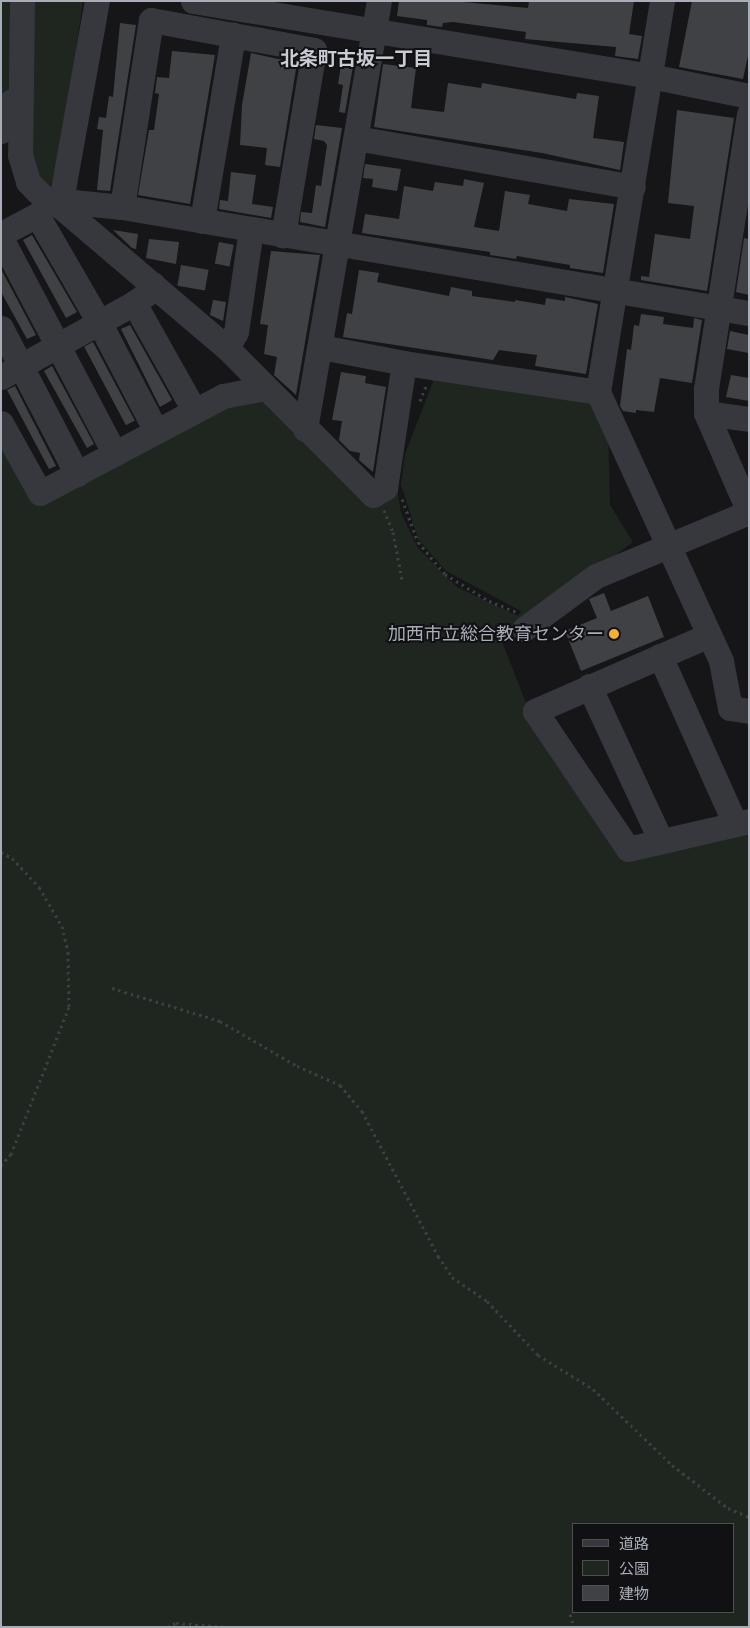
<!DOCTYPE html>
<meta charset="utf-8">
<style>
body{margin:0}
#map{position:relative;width:750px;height:1628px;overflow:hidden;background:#161618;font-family:"Public Sans","Noto Sans JP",sans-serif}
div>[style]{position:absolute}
.green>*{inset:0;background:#1e261f}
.building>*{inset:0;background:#404145;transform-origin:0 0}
.path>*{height:3px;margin-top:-1.5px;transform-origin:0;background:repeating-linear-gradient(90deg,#3d3f44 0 2.5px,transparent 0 6.5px)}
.minor>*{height:25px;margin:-12.5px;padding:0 12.5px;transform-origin:12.5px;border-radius:12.5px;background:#37383d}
.dots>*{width:14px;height:14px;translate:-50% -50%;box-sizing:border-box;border:2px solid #111113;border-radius:50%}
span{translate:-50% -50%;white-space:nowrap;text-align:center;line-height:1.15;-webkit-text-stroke:4px #111113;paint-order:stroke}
.poi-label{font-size:18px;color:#a8adb8}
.right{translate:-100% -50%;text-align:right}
.neighbourhood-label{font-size:19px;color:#c9ccd4;font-weight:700}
.frame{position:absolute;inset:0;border:2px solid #a8adb8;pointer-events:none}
.legend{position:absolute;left:572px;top:1523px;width:162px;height:90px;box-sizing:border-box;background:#111113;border:1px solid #4d4f55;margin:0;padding:6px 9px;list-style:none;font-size:15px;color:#a8adb8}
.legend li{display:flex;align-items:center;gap:10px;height:25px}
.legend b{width:25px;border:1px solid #4d4f55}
</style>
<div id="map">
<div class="green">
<div style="clip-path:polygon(1px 1px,12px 1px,10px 87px,1px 112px)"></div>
<div style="clip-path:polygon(30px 1px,83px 1px,68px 108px,51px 186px,37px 184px,27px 152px)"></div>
<div style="clip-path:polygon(evenodd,436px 374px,588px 398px,608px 427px,610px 505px,633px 542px,501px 639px,528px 708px,627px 862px,697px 837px,749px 830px,749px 1627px,1px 1627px,1px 446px,35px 498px,264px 390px,376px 490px,397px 488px,401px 513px,418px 548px,457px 587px,518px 616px,521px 611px,446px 571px,418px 539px,401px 484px,405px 454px,436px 374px,574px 1524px,734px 1524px,734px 1612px,574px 1612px,574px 1524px)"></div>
</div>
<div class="building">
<div style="clip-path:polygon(399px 1px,451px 1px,528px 8px,529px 1px,634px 1px,629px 34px,642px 36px,638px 59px,615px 56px,616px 47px,525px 39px,526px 32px,453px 22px,443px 23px,442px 27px,427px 25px,427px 20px,397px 16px)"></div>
<div style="clip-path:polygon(692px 1px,749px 1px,749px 51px,743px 79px,679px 67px)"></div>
<div style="clip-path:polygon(120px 23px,136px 25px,110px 191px,97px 190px,103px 130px,97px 129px,99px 117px,106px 118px,109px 96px,113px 97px)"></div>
<div style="clip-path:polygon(172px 51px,215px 55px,190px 204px,138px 195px,149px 130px,154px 130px,159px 94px,155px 93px,157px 77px,169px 78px)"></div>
<div style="clip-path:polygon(251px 53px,297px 63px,280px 167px,265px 165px,267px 148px,240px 145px,242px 105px)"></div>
<div style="clip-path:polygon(383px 64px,416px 68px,411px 108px,444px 112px,448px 83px,481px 88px,482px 83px,576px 99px,577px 93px,599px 96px,593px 138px,624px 142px,620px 170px,542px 153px,374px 127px)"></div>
<div style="clip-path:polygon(341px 65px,353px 66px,345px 113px,339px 112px,343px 85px,338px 84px)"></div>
<div style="clip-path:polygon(677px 110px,734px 118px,707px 291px,641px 280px,641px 276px,649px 277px,655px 234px,690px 239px,694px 206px,668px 203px)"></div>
<div style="clip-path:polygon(316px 125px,342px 128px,325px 227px,300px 222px,301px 212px,312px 213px,316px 185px,321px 186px,327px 145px,324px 141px,314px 139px)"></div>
<div style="clip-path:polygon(365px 164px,401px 169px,397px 191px,372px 187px,373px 179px,363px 178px)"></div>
<div style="clip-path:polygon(231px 172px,256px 175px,252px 204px,273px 207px,271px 218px,219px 209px,220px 200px,228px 201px)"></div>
<div style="clip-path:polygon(464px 179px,484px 183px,474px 227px,499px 231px,505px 191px,530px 195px,528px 204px,567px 211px,569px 199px,614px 204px,603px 273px,570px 268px,570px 265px,517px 256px,516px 259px,490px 255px,490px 252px,362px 233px,365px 214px,399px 219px,404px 186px,433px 191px,435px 182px,463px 186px)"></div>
<div style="clip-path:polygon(113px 230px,138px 234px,136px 249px,132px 248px)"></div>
<div style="clip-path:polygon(32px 235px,77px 312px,66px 318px,23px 240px)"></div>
<div style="clip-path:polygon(744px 238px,749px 239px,749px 295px,736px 292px)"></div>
<div style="clip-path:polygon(149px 239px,179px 242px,176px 264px,146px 258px)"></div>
<div style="left:219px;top:242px;width:15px;height:22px;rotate:11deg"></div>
<div style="clip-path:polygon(271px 251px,320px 255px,296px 395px,274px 375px,277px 357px,264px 354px,268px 325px,260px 324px)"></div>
<div style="left:181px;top:265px;width:28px;height:21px;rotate:10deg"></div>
<div style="clip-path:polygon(1px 269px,36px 335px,27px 339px,1px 292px)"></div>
<div style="clip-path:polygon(359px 270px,379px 273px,377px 282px,449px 296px,451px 287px,472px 291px,472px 296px,515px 302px,515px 300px,545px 305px,546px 298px,565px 301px,565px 297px,598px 304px,586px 374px,535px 366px,537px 355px,499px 350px,493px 360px,343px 337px,347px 313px,352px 314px)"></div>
<div style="clip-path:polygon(213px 300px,226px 302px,223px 321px,210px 315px)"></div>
<div style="clip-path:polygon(641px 314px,664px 317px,663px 324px,693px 328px,694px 318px,702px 320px,692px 383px,660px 378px,654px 412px,636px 410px,636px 413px,623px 411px,620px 406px,627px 349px,631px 350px,634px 325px,639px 326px)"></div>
<div style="clip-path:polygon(130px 325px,172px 400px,160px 407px,121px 329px)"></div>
<div style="clip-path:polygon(730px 331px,749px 335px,749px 353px,727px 349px)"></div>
<div style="left:93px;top:342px;width:89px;height:10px;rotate:62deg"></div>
<div style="clip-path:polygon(52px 366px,94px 444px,87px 448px,44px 371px)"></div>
<div style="clip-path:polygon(341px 372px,366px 376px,365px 383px,386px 387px,373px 472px,359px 460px,360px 453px,350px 451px,339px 440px,342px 421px,332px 420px)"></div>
<div style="clip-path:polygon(731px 375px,749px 378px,749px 401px,726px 397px)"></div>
<div style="clip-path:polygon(15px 386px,56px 466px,49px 469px,7px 390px)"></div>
<div style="clip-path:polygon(604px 593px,611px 611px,648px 596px,664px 637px,581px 671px,565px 631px,597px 618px,589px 599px)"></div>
</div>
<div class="path">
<div style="left:420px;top:401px;width:16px;rotate:-68deg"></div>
<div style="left:402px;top:499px;width:46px;rotate:69.6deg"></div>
<div style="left:418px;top:542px;width:42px;rotate:49.8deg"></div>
<div style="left:445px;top:574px;width:52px;rotate:31.5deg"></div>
<div style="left:489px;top:601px;width:29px;rotate:22deg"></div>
<div style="left:384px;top:510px;width:24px;rotate:68deg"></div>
<div style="left:393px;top:532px;width:48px;rotate:79.2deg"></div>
<div style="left:1px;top:852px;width:13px;rotate:29deg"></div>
<div style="left:12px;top:858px;width:40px;rotate:47deg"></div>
<div style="left:39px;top:887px;width:45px;rotate:59.5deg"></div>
<div style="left:62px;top:926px;width:27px;rotate:77deg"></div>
<div style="left:68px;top:952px;width:55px;rotate:89deg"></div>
<div style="left:69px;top:1007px;width:158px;rotate:111.5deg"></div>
<div style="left:11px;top:1154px;width:15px;rotate:132deg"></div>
<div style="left:112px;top:988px;width:113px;rotate:17deg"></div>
<div style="left:220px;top:1021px;width:89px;rotate:30.3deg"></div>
<div style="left:297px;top:1066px;width:47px;rotate:23.8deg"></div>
<div style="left:340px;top:1085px;width:34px;rotate:50deg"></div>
<div style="left:362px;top:1111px;width:164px;rotate:62.3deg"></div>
<div style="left:438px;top:1256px;width:25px;rotate:56deg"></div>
<div style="left:452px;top:1277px;width:42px;rotate:34.4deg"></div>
<div style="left:487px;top:1301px;width:74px;rotate:46.6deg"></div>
<div style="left:538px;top:1355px;width:65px;rotate:31.7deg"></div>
<div style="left:593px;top:1389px;width:110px;rotate:43.9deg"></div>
<div style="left:672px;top:1465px;width:71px;rotate:37.5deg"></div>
<div style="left:728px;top:1508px;width:23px;rotate:23deg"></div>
<div style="left:570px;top:1614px;width:14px;rotate:73deg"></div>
<div style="left:167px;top:1627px;width:10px;rotate:-24deg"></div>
<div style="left:176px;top:1623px;width:51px;rotate:4.5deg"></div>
</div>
<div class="minor">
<div style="left:22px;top:1px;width:154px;rotate:90.7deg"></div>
<div style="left:20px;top:155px;width:28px;rotate:73deg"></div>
<div style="left:28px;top:182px;width:20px;rotate:45deg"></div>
<div style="left:42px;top:196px;width:21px;rotate:29deg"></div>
<div style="left:60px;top:206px;width:219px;rotate:40.4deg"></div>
<div style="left:227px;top:348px;width:207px;rotate:45.2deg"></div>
<div style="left:373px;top:495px;width:14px;rotate:-30deg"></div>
<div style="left:385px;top:488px;width:126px;rotate:-81.4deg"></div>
<div style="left:404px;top:363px;width:196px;rotate:8.5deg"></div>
<div style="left:193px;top:1px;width:463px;rotate:9.3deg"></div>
<div style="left:650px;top:76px;width:101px;rotate:11.4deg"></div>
<div style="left:662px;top:1px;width:396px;rotate:99.3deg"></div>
<div style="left:598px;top:392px;width:296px;rotate:65.4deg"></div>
<div style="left:721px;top:661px;width:48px;rotate:79.2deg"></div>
<div style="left:730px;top:708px;width:19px;rotate:9deg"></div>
<div style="left:749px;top:114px;width:279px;rotate:98.9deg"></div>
<div style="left:706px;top:390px;width:23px;rotate:90deg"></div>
<div style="left:706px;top:413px;width:108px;rotate:66.5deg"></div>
<div style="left:1px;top:131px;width:31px;rotate:-71deg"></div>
<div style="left:11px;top:102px;width:11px;rotate:-27deg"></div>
<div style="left:356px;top:138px;width:281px;rotate:10deg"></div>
<div style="left:60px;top:206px;width:14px;rotate:-17deg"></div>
<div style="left:73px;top:202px;width:49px;rotate:5.8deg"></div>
<div style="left:122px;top:207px;width:636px;rotate:9.6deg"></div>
<div style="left:60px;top:206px;width:208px;rotate:-79.8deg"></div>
<div style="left:122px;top:207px;width:189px;rotate:-81.2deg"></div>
<div style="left:151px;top:20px;width:166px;rotate:10.4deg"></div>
<div style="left:314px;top:50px;width:188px;rotate:99.5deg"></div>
<div style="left:202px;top:221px;width:189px;rotate:-80.5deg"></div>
<div style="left:1px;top:234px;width:41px;rotate:-27.8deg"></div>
<div style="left:37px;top:215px;width:124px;rotate:59.9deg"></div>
<div style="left:99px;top:322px;width:123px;rotate:62.4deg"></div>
<div style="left:1px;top:238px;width:244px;rotate:62.2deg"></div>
<div style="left:134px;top:303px;width:123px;rotate:60.7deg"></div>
<div style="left:1px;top:328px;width:165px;rotate:62.5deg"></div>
<div style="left:321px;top:347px;width:85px;rotate:10.9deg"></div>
<div style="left:227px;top:348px;width:18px;rotate:-61deg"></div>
<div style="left:236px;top:332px;width:104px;rotate:-81.7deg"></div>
<div style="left:1px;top:377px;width:152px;rotate:-29.1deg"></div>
<div style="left:134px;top:303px;width:17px;rotate:-36deg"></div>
<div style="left:148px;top:293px;width:10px;rotate:-61deg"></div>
<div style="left:706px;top:413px;width:43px;rotate:7.9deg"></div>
<div style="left:1px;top:423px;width:80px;rotate:60.9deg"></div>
<div style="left:40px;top:493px;width:207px;rotate:-27.9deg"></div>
<div style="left:223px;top:396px;width:43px;rotate:-10.8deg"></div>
<div style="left:305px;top:429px;width:434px;rotate:-80.2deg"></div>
<div style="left:524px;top:629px;width:89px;rotate:-36.4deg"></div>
<div style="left:596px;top:576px;width:166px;rotate:-22.7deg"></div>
<div style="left:709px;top:635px;width:190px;rotate:156.4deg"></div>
<div style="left:535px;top:711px;width:166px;rotate:56deg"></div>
<div style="left:628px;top:849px;width:124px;rotate:-13deg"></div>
<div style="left:660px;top:656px;width:184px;rotate:65.9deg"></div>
<div style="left:589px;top:686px;width:171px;rotate:65.1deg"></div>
</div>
<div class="dots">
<div style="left:614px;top:634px;background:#f2b134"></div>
</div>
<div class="poi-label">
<span class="right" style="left:604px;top:634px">加西市立総合教育センター</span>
</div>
<div class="neighbourhood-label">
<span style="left:356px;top:59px">北条町古坂一丁目</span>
</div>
<div class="frame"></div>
<ul class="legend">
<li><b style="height:6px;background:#37383d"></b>道路</li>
<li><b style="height:14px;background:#1e261f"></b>公園</li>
<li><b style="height:14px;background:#404145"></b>建物</li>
</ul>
</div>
